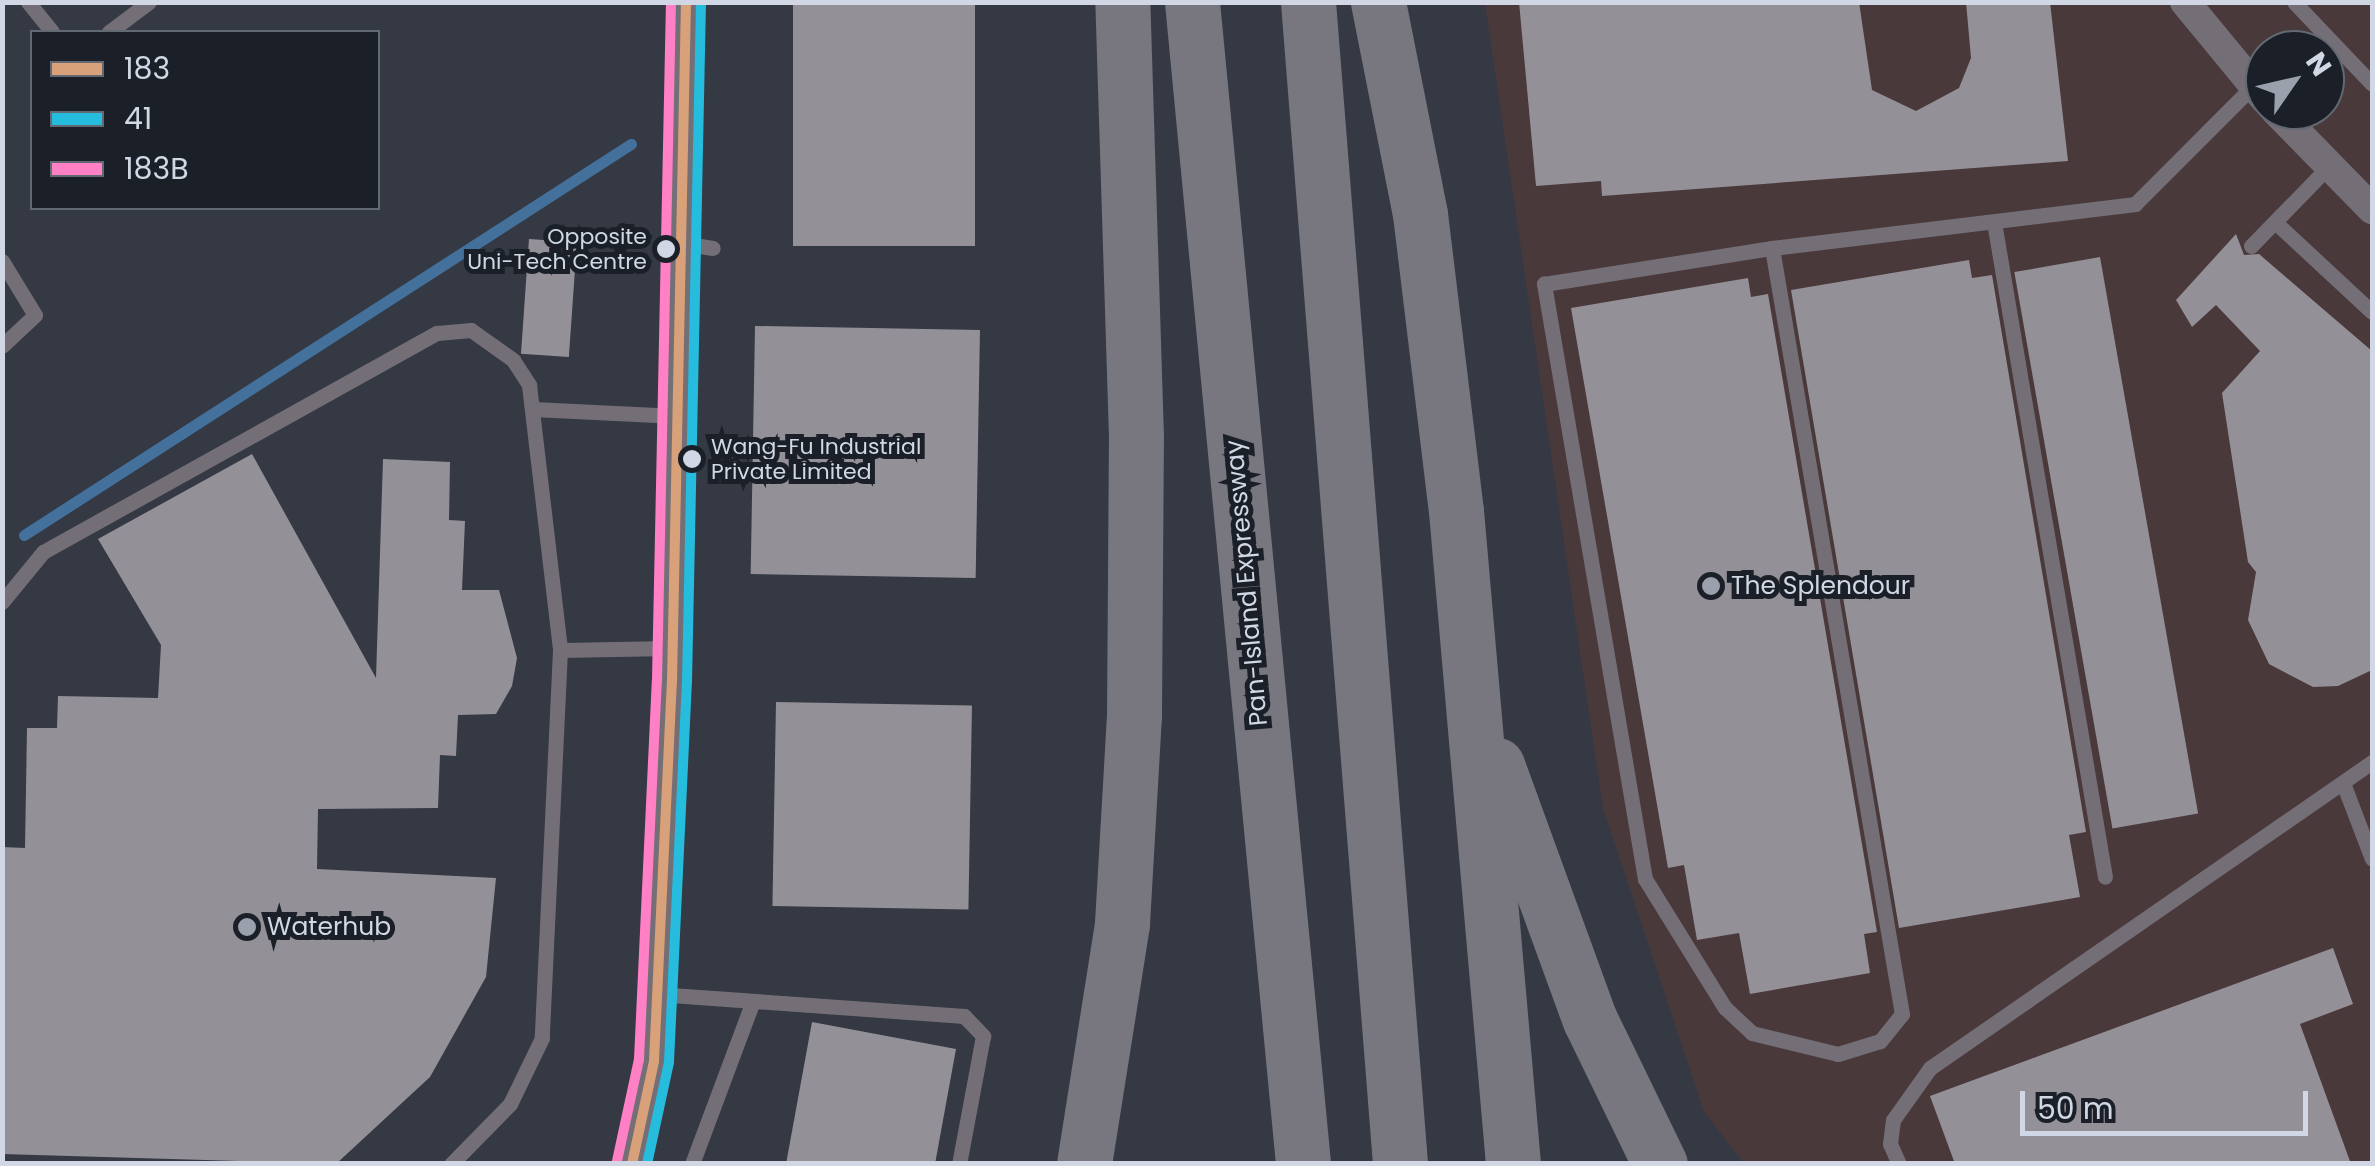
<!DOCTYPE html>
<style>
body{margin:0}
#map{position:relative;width:2375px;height:1166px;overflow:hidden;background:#343944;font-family:Poppins,sans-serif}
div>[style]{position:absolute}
.commercial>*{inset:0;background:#4a393a}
.stream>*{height:11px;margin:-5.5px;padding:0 5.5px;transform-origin:5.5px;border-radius:5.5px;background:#43719c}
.building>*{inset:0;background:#949098;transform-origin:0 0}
.service>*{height:15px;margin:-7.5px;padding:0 7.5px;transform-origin:7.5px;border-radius:7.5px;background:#746f77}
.minor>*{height:30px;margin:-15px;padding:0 15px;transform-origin:15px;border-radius:15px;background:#746f77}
.tertiary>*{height:38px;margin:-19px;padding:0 19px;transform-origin:19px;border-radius:19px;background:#746f77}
.motorway>*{height:55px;margin:-27.5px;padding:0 27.5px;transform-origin:27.5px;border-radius:27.5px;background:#78767f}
.bus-1>*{height:10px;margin:-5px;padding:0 5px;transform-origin:5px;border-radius:5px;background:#d9a179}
.bus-2>*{height:10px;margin:-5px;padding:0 5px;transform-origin:5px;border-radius:5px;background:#26bcdd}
.bus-3>*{height:10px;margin:-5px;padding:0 5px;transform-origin:5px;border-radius:5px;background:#ff80c5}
.dots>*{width:28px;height:28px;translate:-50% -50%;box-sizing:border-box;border:5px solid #1a1f28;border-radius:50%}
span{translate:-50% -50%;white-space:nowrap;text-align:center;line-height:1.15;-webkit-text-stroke:10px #1a1f28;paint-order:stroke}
.bus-label{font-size:22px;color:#d1d7e4}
.right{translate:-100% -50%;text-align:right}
.left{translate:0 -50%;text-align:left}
.street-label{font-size:25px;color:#d1d7e4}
.poi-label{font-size:25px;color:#d1d7e4}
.frame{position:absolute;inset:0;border:5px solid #d1d7e4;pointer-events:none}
.legend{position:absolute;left:30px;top:30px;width:350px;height:180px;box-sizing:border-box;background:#1a1f28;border:2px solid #636973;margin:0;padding:12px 18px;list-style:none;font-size:30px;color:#d1d7e4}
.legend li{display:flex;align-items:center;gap:20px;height:50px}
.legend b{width:50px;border:2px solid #636973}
.north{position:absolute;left:2245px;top:30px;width:100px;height:100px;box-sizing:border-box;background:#1a1f28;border:2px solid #636973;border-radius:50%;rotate:56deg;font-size:28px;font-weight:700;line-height:40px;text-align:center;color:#d1d7e4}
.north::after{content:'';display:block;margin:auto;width:35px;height:45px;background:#9aa0ac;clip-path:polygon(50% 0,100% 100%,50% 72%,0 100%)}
.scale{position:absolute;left:2020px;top:1091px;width:288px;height:45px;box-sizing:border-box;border:5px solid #d1d7e4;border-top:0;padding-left:12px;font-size:30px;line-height:35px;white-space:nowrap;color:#d1d7e4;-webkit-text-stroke:8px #1a1f28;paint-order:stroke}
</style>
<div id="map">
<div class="commercial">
<div style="clip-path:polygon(evenodd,1485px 3px,2372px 3px,2372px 1163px,1744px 1163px,1704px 1112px,1603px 808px,1485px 3px,2265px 50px,2325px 50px,2325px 110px,2265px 110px,2265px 50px)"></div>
</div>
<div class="stream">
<div style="left:24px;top:535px;width:722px;rotate:-32.79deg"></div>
</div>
<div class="building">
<div style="left:793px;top:2px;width:182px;height:244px"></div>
<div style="clip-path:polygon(1519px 2px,1859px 2px,1872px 90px,1916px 111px,1959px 88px,1971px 58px,1966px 2px,2050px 2px,2068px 161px,1602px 196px,1601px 181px,1536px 186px)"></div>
<div style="clip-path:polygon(2236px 234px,2244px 255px,2259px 254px,2372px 351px,2372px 670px,2338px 686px,2313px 687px,2269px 664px,2248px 620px,2256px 572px,2248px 562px,2222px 393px,2260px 351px,2216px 305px,2192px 327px,2176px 300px)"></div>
<div style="left:529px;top:239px;width:48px;height:115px;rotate:4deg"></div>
<div style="left:2100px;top:257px;width:565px;height:87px;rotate:80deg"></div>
<div style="clip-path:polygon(1969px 260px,1972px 278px,1992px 275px,2086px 832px,2069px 835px,2080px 897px,1899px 928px,1791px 290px)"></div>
<div style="clip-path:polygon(1748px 278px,1751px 297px,1768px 294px,1877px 932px,1864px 934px,1870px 973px,1750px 994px,1739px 933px,1697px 940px,1684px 865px,1668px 868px,1571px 308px)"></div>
<div style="left:755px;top:326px;width:225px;height:248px;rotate:1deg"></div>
<div style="clip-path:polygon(252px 454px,376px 678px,383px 459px,450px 462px,449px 520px,465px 521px,462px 590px,499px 590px,517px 658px,512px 686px,496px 714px,458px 715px,456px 756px,440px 755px,438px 808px,318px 809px,317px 869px,496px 878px,486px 977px,430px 1077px,336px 1164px,2px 1154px,2px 847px,25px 848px,27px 728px,57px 728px,58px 696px,158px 698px,161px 645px,98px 539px)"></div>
<div style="left:776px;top:702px;width:196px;height:204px;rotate:1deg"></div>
<div style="clip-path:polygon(2333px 948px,2353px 1004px,2300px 1024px,2351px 1164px,1955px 1164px,1930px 1096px)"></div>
<div style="clip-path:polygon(812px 1022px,956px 1049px,935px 1164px,786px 1164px)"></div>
</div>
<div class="service">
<div style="left:28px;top:2px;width:38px;rotate:51deg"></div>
<div style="left:2294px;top:2px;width:113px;rotate:46.4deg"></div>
<div style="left:109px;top:32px;width:50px;rotate:-36.9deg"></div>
<div style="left:1994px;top:222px;width:664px;rotate:80.38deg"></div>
<div style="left:2275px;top:222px;width:132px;rotate:42.9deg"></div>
<div style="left:681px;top:243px;width:32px;rotate:9deg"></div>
<div style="left:2251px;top:246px;width:112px;rotate:-45.7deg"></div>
<div style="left:1772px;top:248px;width:777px;rotate:80.37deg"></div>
<div style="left:1902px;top:1014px;width:35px;rotate:129deg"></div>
<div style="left:1880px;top:1041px;width:44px;rotate:162.8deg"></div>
<div style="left:1838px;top:1054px;width:89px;rotate:-166.3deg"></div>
<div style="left:1752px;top:1033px;width:37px;rotate:-137deg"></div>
<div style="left:1725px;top:1008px;width:152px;rotate:-121.8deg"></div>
<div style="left:1645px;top:879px;width:604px;rotate:-99.63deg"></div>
<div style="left:1544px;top:284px;width:231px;rotate:-9deg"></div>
<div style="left:1772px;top:248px;width:366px;rotate:-6.9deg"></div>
<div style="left:2135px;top:204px;width:167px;rotate:-45deg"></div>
<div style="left:2px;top:261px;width:63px;rotate:58.6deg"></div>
<div style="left:35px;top:315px;width:45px;rotate:136.8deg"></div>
<div style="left:533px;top:409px;width:144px;rotate:2.8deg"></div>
<div style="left:2px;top:602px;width:65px;rotate:-50.6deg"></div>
<div style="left:43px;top:552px;width:451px;rotate:-29.1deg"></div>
<div style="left:437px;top:333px;width:34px;rotate:-5deg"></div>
<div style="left:471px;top:330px;width:52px;rotate:35.5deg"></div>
<div style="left:513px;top:360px;width:30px;rotate:57deg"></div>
<div style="left:529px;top:385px;width:267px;rotate:83.3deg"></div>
<div style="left:560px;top:650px;width:388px;rotate:92.7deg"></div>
<div style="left:542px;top:1038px;width:73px;rotate:115.9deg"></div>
<div style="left:510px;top:1104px;width:84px;rotate:134.5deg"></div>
<div style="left:560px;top:650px;width:111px;rotate:-1deg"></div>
<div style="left:2343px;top:783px;width:81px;rotate:69.1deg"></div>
<div style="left:657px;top:994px;width:308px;rotate:4.1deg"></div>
<div style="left:964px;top:1016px;width:28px;rotate:46deg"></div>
<div style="left:983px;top:1036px;width:130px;rotate:100.6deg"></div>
<div style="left:692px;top:1164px;width:174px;rotate:-69.5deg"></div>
<div style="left:1899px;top:1164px;width:22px;rotate:-114deg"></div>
<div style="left:1890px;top:1144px;width:24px;rotate:-83deg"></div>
<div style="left:1893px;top:1120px;width:64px;rotate:-54.6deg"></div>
<div style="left:1930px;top:1068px;width:538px;rotate:-34.7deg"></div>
</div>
<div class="minor">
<div style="left:2185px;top:2px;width:126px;rotate:50.5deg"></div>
<div style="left:2275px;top:110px;width:139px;rotate:45.6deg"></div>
</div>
<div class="tertiary">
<div style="left:632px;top:1164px;width:105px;rotate:-77.9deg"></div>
<div style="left:654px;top:1061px;width:380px;rotate:-87.3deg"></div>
<div style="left:672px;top:681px;width:679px;rotate:-88.82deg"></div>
</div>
<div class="motorway">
<div style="left:1192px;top:2px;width:1167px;rotate:84.54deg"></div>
<div style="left:1308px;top:2px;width:1166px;rotate:85.47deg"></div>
<div style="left:1378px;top:2px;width:216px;rotate:78.8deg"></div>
<div style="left:1420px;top:214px;width:299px;rotate:83.1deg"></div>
<div style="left:1456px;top:511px;width:655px;rotate:85.01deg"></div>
<div style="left:1497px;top:765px;width:271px;rotate:70deg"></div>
<div style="left:1590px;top:1020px;width:160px;rotate:64.1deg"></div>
<div style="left:1084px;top:1164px;width:244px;rotate:-81deg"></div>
<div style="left:1122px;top:923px;width:207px;rotate:-86.7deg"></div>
<div style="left:1134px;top:716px;width:279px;rotate:-89.6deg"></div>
<div style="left:1136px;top:437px;width:435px;rotate:-91.8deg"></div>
</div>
<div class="bus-1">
<div style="left:632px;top:1164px;width:105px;rotate:-77.9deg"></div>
<div style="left:654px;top:1061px;width:380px;rotate:-87.3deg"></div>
<div style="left:672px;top:681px;width:679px;rotate:-88.82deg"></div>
</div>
<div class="bus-2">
<div style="left:647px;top:1164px;width:104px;rotate:-77.8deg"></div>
<div style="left:669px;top:1062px;width:380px;rotate:-87.3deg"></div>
<div style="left:687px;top:682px;width:680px;rotate:-88.82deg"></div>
</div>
<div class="bus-3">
<div style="left:617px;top:1161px;width:104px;rotate:-77.8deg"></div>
<div style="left:639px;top:1059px;width:379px;rotate:-87.3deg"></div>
<div style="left:657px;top:680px;width:678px;rotate:-88.82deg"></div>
</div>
<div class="dots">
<div style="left:666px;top:249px;background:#d1d7e4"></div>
<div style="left:692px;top:459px;background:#d1d7e4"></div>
<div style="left:1711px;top:586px;background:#9aa0ac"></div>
<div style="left:247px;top:927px;background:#9aa0ac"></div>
</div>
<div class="bus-label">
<span class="right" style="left:647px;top:249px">Opposite<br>Uni-Tech Centre</span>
<span class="left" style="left:711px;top:459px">Wang-Fu Industrial<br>Private Limited</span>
</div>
<div class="street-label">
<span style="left:1247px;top:583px;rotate:-95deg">Pan-Island Expressway</span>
</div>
<div class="poi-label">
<span class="left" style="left:1731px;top:586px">The Splendour</span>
<span class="left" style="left:267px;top:927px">Waterhub</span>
</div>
<div class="frame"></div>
<ul class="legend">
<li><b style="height:12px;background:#d9a179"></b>183</li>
<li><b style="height:12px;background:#26bcdd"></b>41</li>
<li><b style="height:12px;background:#ff80c5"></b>183B</li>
</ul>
<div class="north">N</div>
<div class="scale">50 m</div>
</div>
